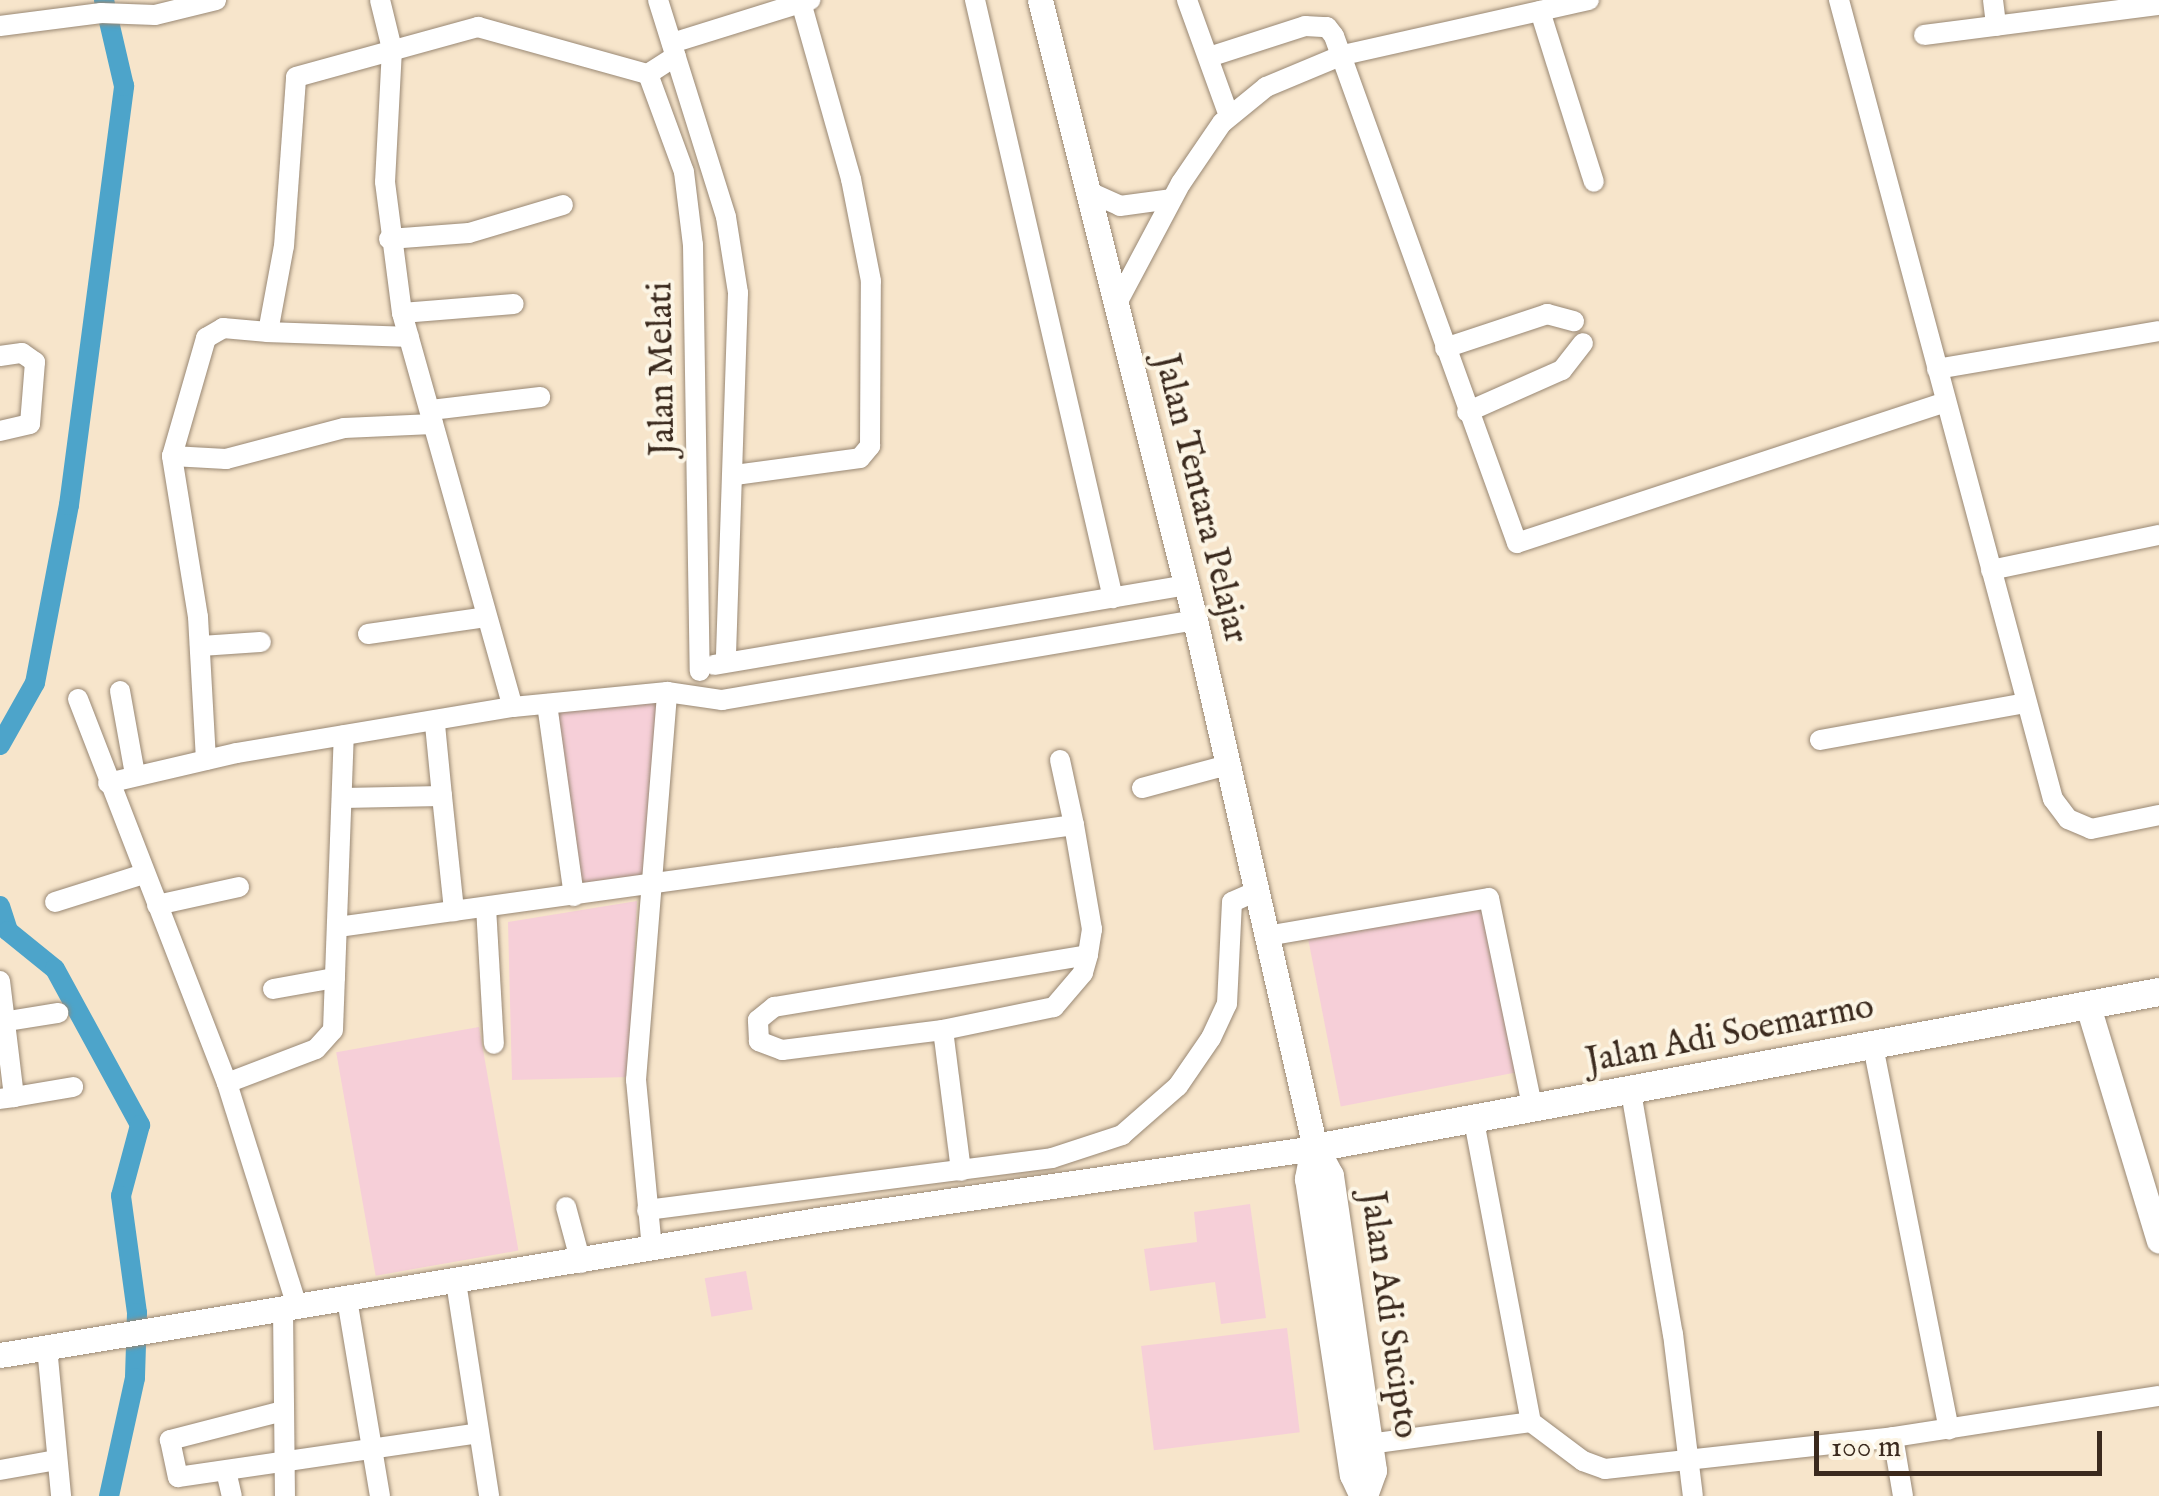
<!DOCTYPE html>
<style>
body{margin:0}
#map{position:relative;width:2159px;height:1496px;overflow:hidden;background:#f7e5cb;font-family:"IM FELL English",serif}
div>[style]{position:absolute}
.built>*{inset:0;background:#f6cfd8;transform-origin:0 0}
.canal>*{height:20px;margin:-10px;padding:0 10px;transform-origin:10px;border-radius:10px;background:#4da4ca}
.roads{filter:drop-shadow(0 0 2px #998874) drop-shadow(0 0 2px #998874)}
.minor>*{height:20px;margin:-10px;padding:0 10px;transform-origin:10px;border-radius:10px;background:#fff}
.major>*{height:25px;margin:-12.5px;padding:0 12.5px;transform-origin:12.5px;border-radius:12.5px;background:#fff}
.highway>*{height:28px;margin:-14px;padding:0 14px;transform-origin:14px;border-radius:14px;background:#fff}
span{translate:-50% -50%;white-space:nowrap;text-align:center;line-height:1.15;-webkit-text-stroke:8px #fcf5e5;paint-order:stroke}
.street-label{font-size:35px;color:#3b2a1e}
.scale{position:absolute;left:1814px;top:1431px;width:288px;height:45px;box-sizing:border-box;border:5px solid #3b2a1e;border-top:0;padding-left:12px;font-size:30px;line-height:35px;white-space:nowrap;color:#3b2a1e;-webkit-text-stroke:8px #fcf5e5;paint-order:stroke}
</style>
<div id="map">
<div class="built">
<div style="clip-path:polygon(660px 695px,647px 880px,579px 890px,553px 709px)"></div>
<div style="left:1486px;top:900px;width:175px;height:182px;rotate:79deg"></div>
<div style="clip-path:polygon(637px 901px,629px 1077px,512px 1080px,508px 922px)"></div>
<div style="left:479px;top:1027px;width:227px;height:145px;rotate:80deg"></div>
<div style="clip-path:polygon(1250px 1204px,1266px 1318px,1221px 1324px,1215px 1282px,1150px 1291px,1144px 1249px,1197px 1242px,1194px 1212px)"></div>
<div style="left:746px;top:1271px;width:39px;height:42px;rotate:80deg"></div>
<div style="left:1287px;top:1328px;width:105px;height:147px;rotate:83deg"></div>
</div>
<div class="canal">
<div style="left:0;top:745px;width:71px;rotate:-60.6deg"></div>
<div style="left:35px;top:683px;width:181px;rotate:-79.2deg"></div>
<div style="left:69px;top:505px;width:423px;rotate:-82.5deg"></div>
<div style="left:124px;top:86px;width:88px;rotate:-103.1deg"></div>
<div style="left:0;top:906px;width:26px;rotate:72deg"></div>
<div style="left:8px;top:931px;width:60px;rotate:39deg"></div>
<div style="left:55px;top:969px;width:178px;rotate:61.4deg"></div>
<div style="left:140px;top:1125px;width:73px;rotate:105deg"></div>
<div style="left:121px;top:1196px;width:118px;rotate:82.2deg"></div>
<div style="left:137px;top:1313px;width:65px;rotate:91.8deg"></div>
<div style="left:135px;top:1378px;width:121px;rotate:102.4deg"></div>
</div>
<div class="roads">
<div class="minor">
<div style="left:380px;top:0;width:50px;rotate:76.2deg"></div>
<div style="left:392px;top:49px;width:133px;rotate:93deg"></div>
<div style="left:385px;top:182px;width:132px;rotate:82.6deg"></div>
<div style="left:402px;top:313px;width:409px;rotate:74.3deg"></div>
<div style="left:658px;top:0;width:227px;rotate:72.6deg"></div>
<div style="left:726px;top:217px;width:77px;rotate:81deg"></div>
<div style="left:738px;top:293px;width:367px;rotate:91.9deg"></div>
<div style="left:975px;top:0;width:614px;rotate:77.01deg"></div>
<div style="left:1187px;top:0;width:123px;rotate:70.1deg"></div>
<div style="left:1839px;top:0;width:827px;rotate:75.01deg"></div>
<div style="left:2053px;top:799px;width:25px;rotate:53deg"></div>
<div style="left:2068px;top:819px;width:25px;rotate:23deg"></div>
<div style="left:2091px;top:829px;width:69px;rotate:-11.6deg"></div>
<div style="left:1993px;top:0;width:26px;rotate:83deg"></div>
<div style="left:1540px;top:11px;width:179px;rotate:72.5deg"></div>
<div style="left:0;top:26px;width:102px;rotate:-7.3deg"></div>
<div style="left:101px;top:13px;width:54px;rotate:2.1deg"></div>
<div style="left:155px;top:15px;width:63px;rotate:-13.8deg"></div>
<div style="left:1924px;top:35px;width:237px;rotate:-7.3deg"></div>
<div style="left:672px;top:43px;width:145px;rotate:-17.3deg"></div>
<div style="left:1209px;top:57px;width:101px;rotate:-17.9deg"></div>
<div style="left:1305px;top:26px;width:22px;rotate:3deg"></div>
<div style="left:1327px;top:27px;width:11px;rotate:52deg"></div>
<div style="left:1334px;top:36px;width:539px;rotate:70.15deg"></div>
<div style="left:1517px;top:543px;width:451px;rotate:-18.2deg"></div>
<div style="left:648px;top:74px;width:104px;rotate:69.8deg"></div>
<div style="left:684px;top:172px;width:74px;rotate:83deg"></div>
<div style="left:693px;top:245px;width:426px;rotate:89.1deg"></div>
<div style="left:1087px;top:191px;width:36px;rotate:24deg"></div>
<div style="left:1120px;top:206px;width:51px;rotate:-7.8deg"></div>
<div style="left:389px;top:239px;width:80px;rotate:-4.3deg"></div>
<div style="left:469px;top:233px;width:98px;rotate:-16.6deg"></div>
<div style="left:1116px;top:305px;width:138px;rotate:-62deg"></div>
<div style="left:1181px;top:183px;width:73px;rotate:-55.7deg"></div>
<div style="left:1222px;top:123px;width:57px;rotate:-39.3deg"></div>
<div style="left:1266px;top:87px;width:83px;rotate:-22.6deg"></div>
<div style="left:1343px;top:55px;width:252px;rotate:-12.6deg"></div>
<div style="left:402px;top:313px;width:112px;rotate:-4.6deg"></div>
<div style="left:268px;top:332px;width:141px;rotate:2deg"></div>
<div style="left:1445px;top:348px;width:108px;rotate:-18.4deg"></div>
<div style="left:1547px;top:314px;width:28px;rotate:15deg"></div>
<div style="left:0;top:356px;width:22px;rotate:-8deg"></div>
<div style="left:22px;top:353px;width:16px;rotate:35deg"></div>
<div style="left:35px;top:362px;width:62px;rotate:94.6deg"></div>
<div style="left:30px;top:424px;width:31px;rotate:167deg"></div>
<div style="left:1937px;top:369px;width:225px;rotate:-9.7deg"></div>
<div style="left:431px;top:410px;width:110px;rotate:-6.8deg"></div>
<div style="left:1467px;top:412px;width:104px;rotate:-23.9deg"></div>
<div style="left:1562px;top:370px;width:34px;rotate:-52deg"></div>
<div style="left:172px;top:456px;width:54px;rotate:3.2deg"></div>
<div style="left:226px;top:459px;width:122px;rotate:-14.7deg"></div>
<div style="left:344px;top:428px;width:89px;rotate:-2.6deg"></div>
<div style="left:735px;top:475px;width:126px;rotate:-7.7deg"></div>
<div style="left:860px;top:458px;width:16px;rotate:-50deg"></div>
<div style="left:870px;top:446px;width:165px;rotate:-89.7deg"></div>
<div style="left:871px;top:281px;width:104px;rotate:-101.1deg"></div>
<div style="left:851px;top:179px;width:184px;rotate:-105.8deg"></div>
<div style="left:1991px;top:570px;width:172px;rotate:-11.8deg"></div>
<div style="left:368px;top:634px;width:119px;rotate:-8.2deg"></div>
<div style="left:200px;top:646px;width:61px;rotate:-3.8deg"></div>
<div style="left:714px;top:665px;width:478px;rotate:-9.6deg"></div>
<div style="left:120px;top:691px;width:84px;rotate:79.8deg"></div>
<div style="left:78px;top:699px;width:412px;rotate:68.8deg"></div>
<div style="left:227px;top:1083px;width:235px;rotate:72.6deg"></div>
<div style="left:547px;top:704px;width:194px;rotate:82deg"></div>
<div style="left:1820px;top:740px;width:209px;rotate:-10.2deg"></div>
<div style="left:206px;top:760px;width:143px;rotate:-93.2deg"></div>
<div style="left:198px;top:617px;width:163px;rotate:-99.2deg"></div>
<div style="left:172px;top:456px;width:123px;rotate:-73.9deg"></div>
<div style="left:206px;top:338px;width:20px;rotate:-30deg"></div>
<div style="left:223px;top:328px;width:45px;rotate:5.1deg"></div>
<div style="left:268px;top:332px;width:87px;rotate:-79.5deg"></div>
<div style="left:284px;top:246px;width:169px;rotate:-85.9deg"></div>
<div style="left:296px;top:77px;width:189px;rotate:-15.4deg"></div>
<div style="left:478px;top:27px;width:176px;rotate:15.5deg"></div>
<div style="left:648px;top:74px;width:33px;rotate:-33deg"></div>
<div style="left:1060px;top:760px;width:66px;rotate:77.8deg"></div>
<div style="left:108px;top:783px;width:132px;rotate:-13.1deg"></div>
<div style="left:237px;top:753px;width:280px;rotate:-9.5deg"></div>
<div style="left:513px;top:707px;width:155px;rotate:-5.6deg"></div>
<div style="left:667px;top:692px;width:56px;rotate:8.3deg"></div>
<div style="left:722px;top:700px;width:480px;rotate:-9.6deg"></div>
<div style="left:1142px;top:788px;width:89px;rotate:-15deg"></div>
<div style="left:442px;top:796px;width:116px;rotate:84deg"></div>
<div style="left:343px;top:798px;width:99px;rotate:-1.2deg"></div>
<div style="left:442px;top:796px;width:72px;rotate:-95.6deg"></div>
<div style="left:55px;top:902px;width:93px;rotate:-17.5deg"></div>
<div style="left:157px;top:905px;width:84px;rotate:-12.4deg"></div>
<div style="left:486px;top:907px;width:137px;rotate:86.7deg"></div>
<div style="left:338px;top:927px;width:743px;rotate:-7.89deg"></div>
<div style="left:1074px;top:825px;width:106px;rotate:80.2deg"></div>
<div style="left:1092px;top:929px;width:26px;rotate:99deg"></div>
<div style="left:1088px;top:955px;width:19px;rotate:106deg"></div>
<div style="left:1083px;top:973px;width:45px;rotate:130.5deg"></div>
<div style="left:1054px;top:1007px;width:113px;rotate:168.3deg"></div>
<div style="left:943px;top:1030px;width:162px;rotate:172.9deg"></div>
<div style="left:782px;top:1050px;width:25px;rotate:-159deg"></div>
<div style="left:759px;top:1041px;width:21px;rotate:-93deg"></div>
<div style="left:758px;top:1020px;width:21px;rotate:-39deg"></div>
<div style="left:774px;top:1007px;width:318px;rotate:-9.4deg"></div>
<div style="left:1267px;top:936px;width:225px;rotate:-9.7deg"></div>
<div style="left:1489px;top:898px;width:217px;rotate:78.3deg"></div>
<div style="left:0;top:981px;width:117px;rotate:83.1deg"></div>
<div style="left:14px;top:1097px;width:14px;rotate:172deg"></div>
<div style="left:273px;top:989px;width:63px;rotate:-10.1deg"></div>
<div style="left:8px;top:1021px;width:51px;rotate:-9.1deg"></div>
<div style="left:943px;top:1030px;width:142px;rotate:82.7deg"></div>
<div style="left:1873px;top:1046px;width:391px;rotate:78.8deg"></div>
<div style="left:227px;top:1083px;width:95px;rotate:-20.9deg"></div>
<div style="left:316px;top:1049px;width:25px;rotate:-48deg"></div>
<div style="left:333px;top:1030px;width:295px;rotate:-87.9deg"></div>
<div style="left:1631px;top:1092px;width:246px;rotate:80.2deg"></div>
<div style="left:1673px;top:1334px;width:163px;rotate:83deg"></div>
<div style="left:14px;top:1097px;width:60px;rotate:-9.6deg"></div>
<div style="left:1474px;top:1121px;width:306px;rotate:79.3deg"></div>
<div style="left:566px;top:1207px;width:58px;rotate:75deg"></div>
<div style="left:647px;top:1210px;width:408px;rotate:-7.3deg"></div>
<div style="left:1052px;top:1158px;width:74px;rotate:-18.2deg"></div>
<div style="left:1122px;top:1135px;width:74px;rotate:-41.2deg"></div>
<div style="left:1178px;top:1086px;width:58px;rotate:-55.5deg"></div>
<div style="left:1211px;top:1038px;width:38px;rotate:-65deg"></div>
<div style="left:1227px;top:1004px;width:102px;rotate:-87.2deg"></div>
<div style="left:1232px;top:902px;width:27px;rotate:-24deg"></div>
<div style="left:652px;top:1249px;width:170px;rotate:-95.4deg"></div>
<div style="left:636px;top:1080px;width:389px;rotate:-85.4deg"></div>
<div style="left:456px;top:1282px;width:217px;rotate:81.2deg"></div>
<div style="left:347px;top:1299px;width:200px;rotate:80.5deg"></div>
<div style="left:283px;top:1308px;width:188px;rotate:89.4deg"></div>
<div style="left:47px;top:1347px;width:150px;rotate:84.6deg"></div>
<div style="left:283px;top:1411px;width:117px;rotate:165.6deg"></div>
<div style="left:170px;top:1440px;width:38px;rotate:78deg"></div>
<div style="left:178px;top:1477px;width:304px;rotate:-8.3deg"></div>
<div style="left:1893px;top:1437px;width:60px;rotate:80.4deg"></div>
<div style="left:1369px;top:1444px;width:163px;rotate:-7.7deg"></div>
<div style="left:1531px;top:1422px;width:65px;rotate:36.9deg"></div>
<div style="left:1583px;top:1461px;width:23px;rotate:20deg"></div>
<div style="left:1605px;top:1469px;width:290px;rotate:-6.3deg"></div>
<div style="left:1893px;top:1437px;width:269px;rotate:-8.8deg"></div>
<div style="left:0;top:1470px;width:58px;rotate:-10deg"></div>
<div style="left:226px;top:1471px;width:26px;rotate:77deg"></div>
</div>
<div class="major">
<div style="left:2088px;top:1006px;width:245px;rotate:73.2deg"></div>
<div style="left:0;top:1355px;width:828px;rotate:-9.38deg"></div>
<div style="left:817px;top:1220px;width:503px;rotate:-8.23deg"></div>
<div style="left:1315px;top:1148px;width:541px;rotate:-102.8deg"></div>
<div style="left:1195px;top:620px;width:639px;rotate:-104.04deg"></div>
</div>
<div class="highway">
<div style="left:1315px;top:1148px;width:858px;rotate:-10.47deg"></div>
<div style="left:1315px;top:1148px;width:32px;rotate:62deg"></div>
<div style="left:1330px;top:1176px;width:298px;rotate:81.7deg"></div>
<div style="left:1373px;top:1471px;width:27px;rotate:110deg"></div>
<div style="left:1315px;top:1148px;width:32px;rotate:101deg"></div>
<div style="left:1309px;top:1179px;width:299px;rotate:81.4deg"></div>
<div style="left:1354px;top:1475px;width:23px;rotate:65deg"></div>
</div>
</div>
<div class="street-label">
<span style="left:663px;top:369px;rotate:-91deg">Jalan Melati</span>
<span style="left:1200px;top:499px;rotate:76deg">Jalan Tentara Pelajar</span>
<span style="left:1730px;top:1035px;rotate:-11deg">Jalan Adi Soemarmo</span>
<span style="left:1388px;top:1315px;rotate:82deg">Jalan Adi Sucipto</span>
</div>
<div class="scale">100 m</div>
</div>
